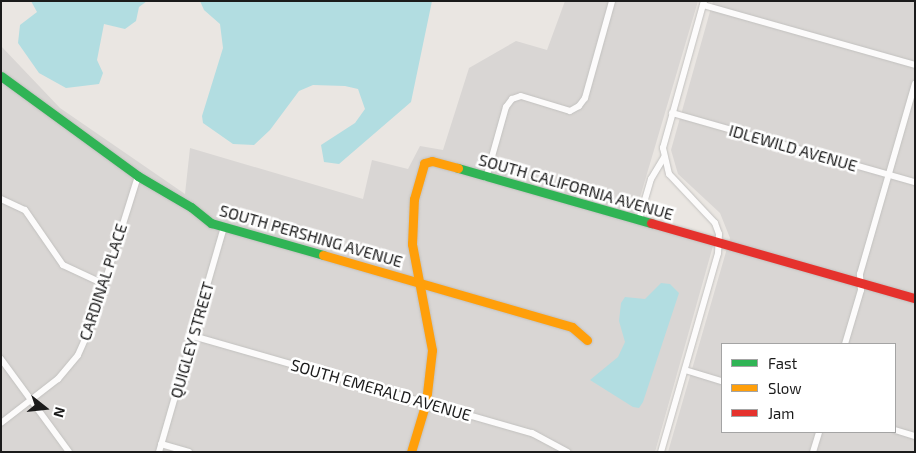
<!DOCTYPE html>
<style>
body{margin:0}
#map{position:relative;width:916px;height:453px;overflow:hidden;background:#eae6e2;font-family:"Exo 2",sans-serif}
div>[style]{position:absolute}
.residential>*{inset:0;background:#d9d6d4}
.water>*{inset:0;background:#b2dde1}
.roads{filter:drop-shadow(0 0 1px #c2c1bf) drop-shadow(0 0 1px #c2c1bf)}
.street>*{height:6px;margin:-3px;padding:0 3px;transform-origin:3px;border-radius:3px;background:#fcfbfb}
.fast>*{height:9px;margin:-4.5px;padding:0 4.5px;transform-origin:4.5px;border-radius:4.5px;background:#30b455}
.slow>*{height:9px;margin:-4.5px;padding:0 4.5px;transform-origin:4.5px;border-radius:4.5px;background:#ff9f0a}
.jam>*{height:9px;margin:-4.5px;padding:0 4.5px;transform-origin:4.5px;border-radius:4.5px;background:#e5322d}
span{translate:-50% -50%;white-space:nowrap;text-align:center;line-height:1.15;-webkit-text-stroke:5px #fff;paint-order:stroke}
.street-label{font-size:16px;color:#1b1b1b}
.frame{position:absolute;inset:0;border:2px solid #1b1b1b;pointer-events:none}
.legend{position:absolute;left:721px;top:343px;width:175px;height:90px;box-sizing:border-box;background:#fff;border:1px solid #a4a4a4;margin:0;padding:6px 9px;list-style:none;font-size:15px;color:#1b1b1b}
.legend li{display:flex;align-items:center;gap:10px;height:25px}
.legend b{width:25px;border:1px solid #a4a4a4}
.north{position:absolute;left:20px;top:383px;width:50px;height:50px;-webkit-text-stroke:4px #fff;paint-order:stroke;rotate:106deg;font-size:14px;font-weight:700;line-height:20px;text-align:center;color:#1b1b1b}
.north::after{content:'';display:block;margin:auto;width:18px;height:22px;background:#1b1b1b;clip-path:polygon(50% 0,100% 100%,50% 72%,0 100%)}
</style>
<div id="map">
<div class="residential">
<div style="clip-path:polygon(565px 1px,698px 1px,633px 221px,713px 246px,655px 452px,1px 452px,1px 46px,60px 108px,185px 194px,190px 148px,363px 199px,372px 160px,408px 169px,420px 146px,443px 150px,469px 68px,516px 41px,547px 50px)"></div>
<div style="clip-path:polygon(evenodd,713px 1px,915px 1px,915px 452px,668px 452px,730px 238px,720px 213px,678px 174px,671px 150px,713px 1px,722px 344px,895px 344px,895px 432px,722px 432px,722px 344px)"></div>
</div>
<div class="water">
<div style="clip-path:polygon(31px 1px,147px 1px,139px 7px,136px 21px,125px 29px,104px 24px,97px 60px,103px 73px,99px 84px,66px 88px,39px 73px,18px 43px,20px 25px,37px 12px)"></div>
<div style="clip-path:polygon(200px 1px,432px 1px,411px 102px,339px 164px,324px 162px,321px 145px,355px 123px,365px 109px,358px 89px,345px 86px,313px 85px,299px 91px,270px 130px,254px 145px,233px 144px,203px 123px,202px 116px,223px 48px,220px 24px,204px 10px)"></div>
<div style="clip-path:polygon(661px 283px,670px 284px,679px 293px,643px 402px,639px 408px,633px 407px,590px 380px,618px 357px,625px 342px,619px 321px,621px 303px,625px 297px,645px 299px)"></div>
</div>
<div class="roads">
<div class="street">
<div style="left:703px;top:5px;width:220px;rotate:15.8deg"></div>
<div style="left:672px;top:113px;width:253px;rotate:15.9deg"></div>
<div style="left:486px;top:178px;width:74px;rotate:-74.3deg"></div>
<div style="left:506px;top:107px;width:10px;rotate:-53deg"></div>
<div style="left:512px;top:99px;width:9px;rotate:-18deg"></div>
<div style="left:521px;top:96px;width:51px;rotate:17deg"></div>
<div style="left:570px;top:111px;width:10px;rotate:-29deg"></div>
<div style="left:579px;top:106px;width:10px;rotate:-53deg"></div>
<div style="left:585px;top:98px;width:101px;rotate:-74.4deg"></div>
<div style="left:1px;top:199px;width:26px;rotate:25deg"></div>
<div style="left:25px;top:210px;width:67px;rotate:55.4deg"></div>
<div style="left:63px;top:265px;width:45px;rotate:24.9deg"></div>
<div style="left:639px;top:220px;width:43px;rotate:-73.7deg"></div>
<div style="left:651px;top:179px;width:26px;rotate:-59deg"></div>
<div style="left:193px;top:336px;width:353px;rotate:16deg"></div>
<div style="left:532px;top:433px;width:40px;rotate:28deg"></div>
<div style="left:845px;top:344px;width:56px;rotate:-73.5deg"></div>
<div style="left:861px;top:290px;width:16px;rotate:-94deg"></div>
<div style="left:860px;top:274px;width:198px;rotate:-73.9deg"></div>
<div style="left:1px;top:359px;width:115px;rotate:53.8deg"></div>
<div style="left:685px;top:370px;width:39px;rotate:17deg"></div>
<div style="left:1px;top:423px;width:72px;rotate:-37.7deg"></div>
<div style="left:58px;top:379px;width:31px;rotate:-50deg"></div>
<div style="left:78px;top:355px;width:35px;rotate:-66deg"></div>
<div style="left:92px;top:323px;width:154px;rotate:-72.6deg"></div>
<div style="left:895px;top:430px;width:21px;rotate:17deg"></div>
<div style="left:161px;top:444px;width:29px;rotate:16deg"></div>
<div style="left:159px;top:452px;width:234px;rotate:-73.9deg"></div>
<div style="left:661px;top:452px;width:207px;rotate:-74deg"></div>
<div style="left:718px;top:253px;width:19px;rotate:-87deg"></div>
<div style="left:719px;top:234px;width:12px;rotate:-110deg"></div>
<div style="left:715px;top:223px;width:67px;rotate:-133.2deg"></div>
<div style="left:669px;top:174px;width:27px;rotate:-103deg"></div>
<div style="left:663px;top:148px;width:153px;rotate:-74.4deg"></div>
<div style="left:813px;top:452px;width:21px;rotate:-73deg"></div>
</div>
<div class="fast">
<div style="left:1px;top:76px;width:170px;rotate:36.1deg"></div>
<div style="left:138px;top:176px;width:61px;rotate:30.3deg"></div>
<div style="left:191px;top:207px;width:26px;rotate:39deg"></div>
<div style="left:211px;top:223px;width:116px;rotate:15.9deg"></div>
<div style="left:458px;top:168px;width:201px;rotate:15.9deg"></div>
</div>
<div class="slow">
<div style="left:323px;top:255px;width:259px;rotate:16.1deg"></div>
<div style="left:572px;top:327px;width:20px;rotate:41deg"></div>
<div style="left:411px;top:452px;width:52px;rotate:-73.3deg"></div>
<div style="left:426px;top:402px;width:52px;rotate:-83.4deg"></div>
<div style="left:432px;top:350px;width:108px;rotate:-100.7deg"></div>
<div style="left:412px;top:244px;width:45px;rotate:-87.5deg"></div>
<div style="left:414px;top:199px;width:37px;rotate:-74deg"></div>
<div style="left:424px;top:163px;width:8px;rotate:-14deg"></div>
<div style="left:432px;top:161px;width:27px;rotate:15deg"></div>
</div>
<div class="jam">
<div style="left:651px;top:223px;width:274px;rotate:15.9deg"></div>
</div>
</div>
<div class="street-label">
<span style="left:793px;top:148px;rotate:16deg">IDLEWILD AVENUE</span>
<span style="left:576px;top:187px;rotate:16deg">SOUTH CALIFORNIA AVENUE</span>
<span style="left:311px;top:236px;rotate:16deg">SOUTH PERSHING AVENUE</span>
<span style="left:103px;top:282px;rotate:-72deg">CARDINAL PLACE</span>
<span style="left:192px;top:340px;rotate:-74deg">QUIGLEY STREET</span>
<span style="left:381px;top:390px;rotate:16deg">SOUTH EMERALD AVENUE</span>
</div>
<div class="frame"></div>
<ul class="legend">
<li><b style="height:6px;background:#30b455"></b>Fast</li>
<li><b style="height:6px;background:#ff9f0a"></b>Slow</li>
<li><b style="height:6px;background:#e5322d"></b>Jam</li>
</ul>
<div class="north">N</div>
</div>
